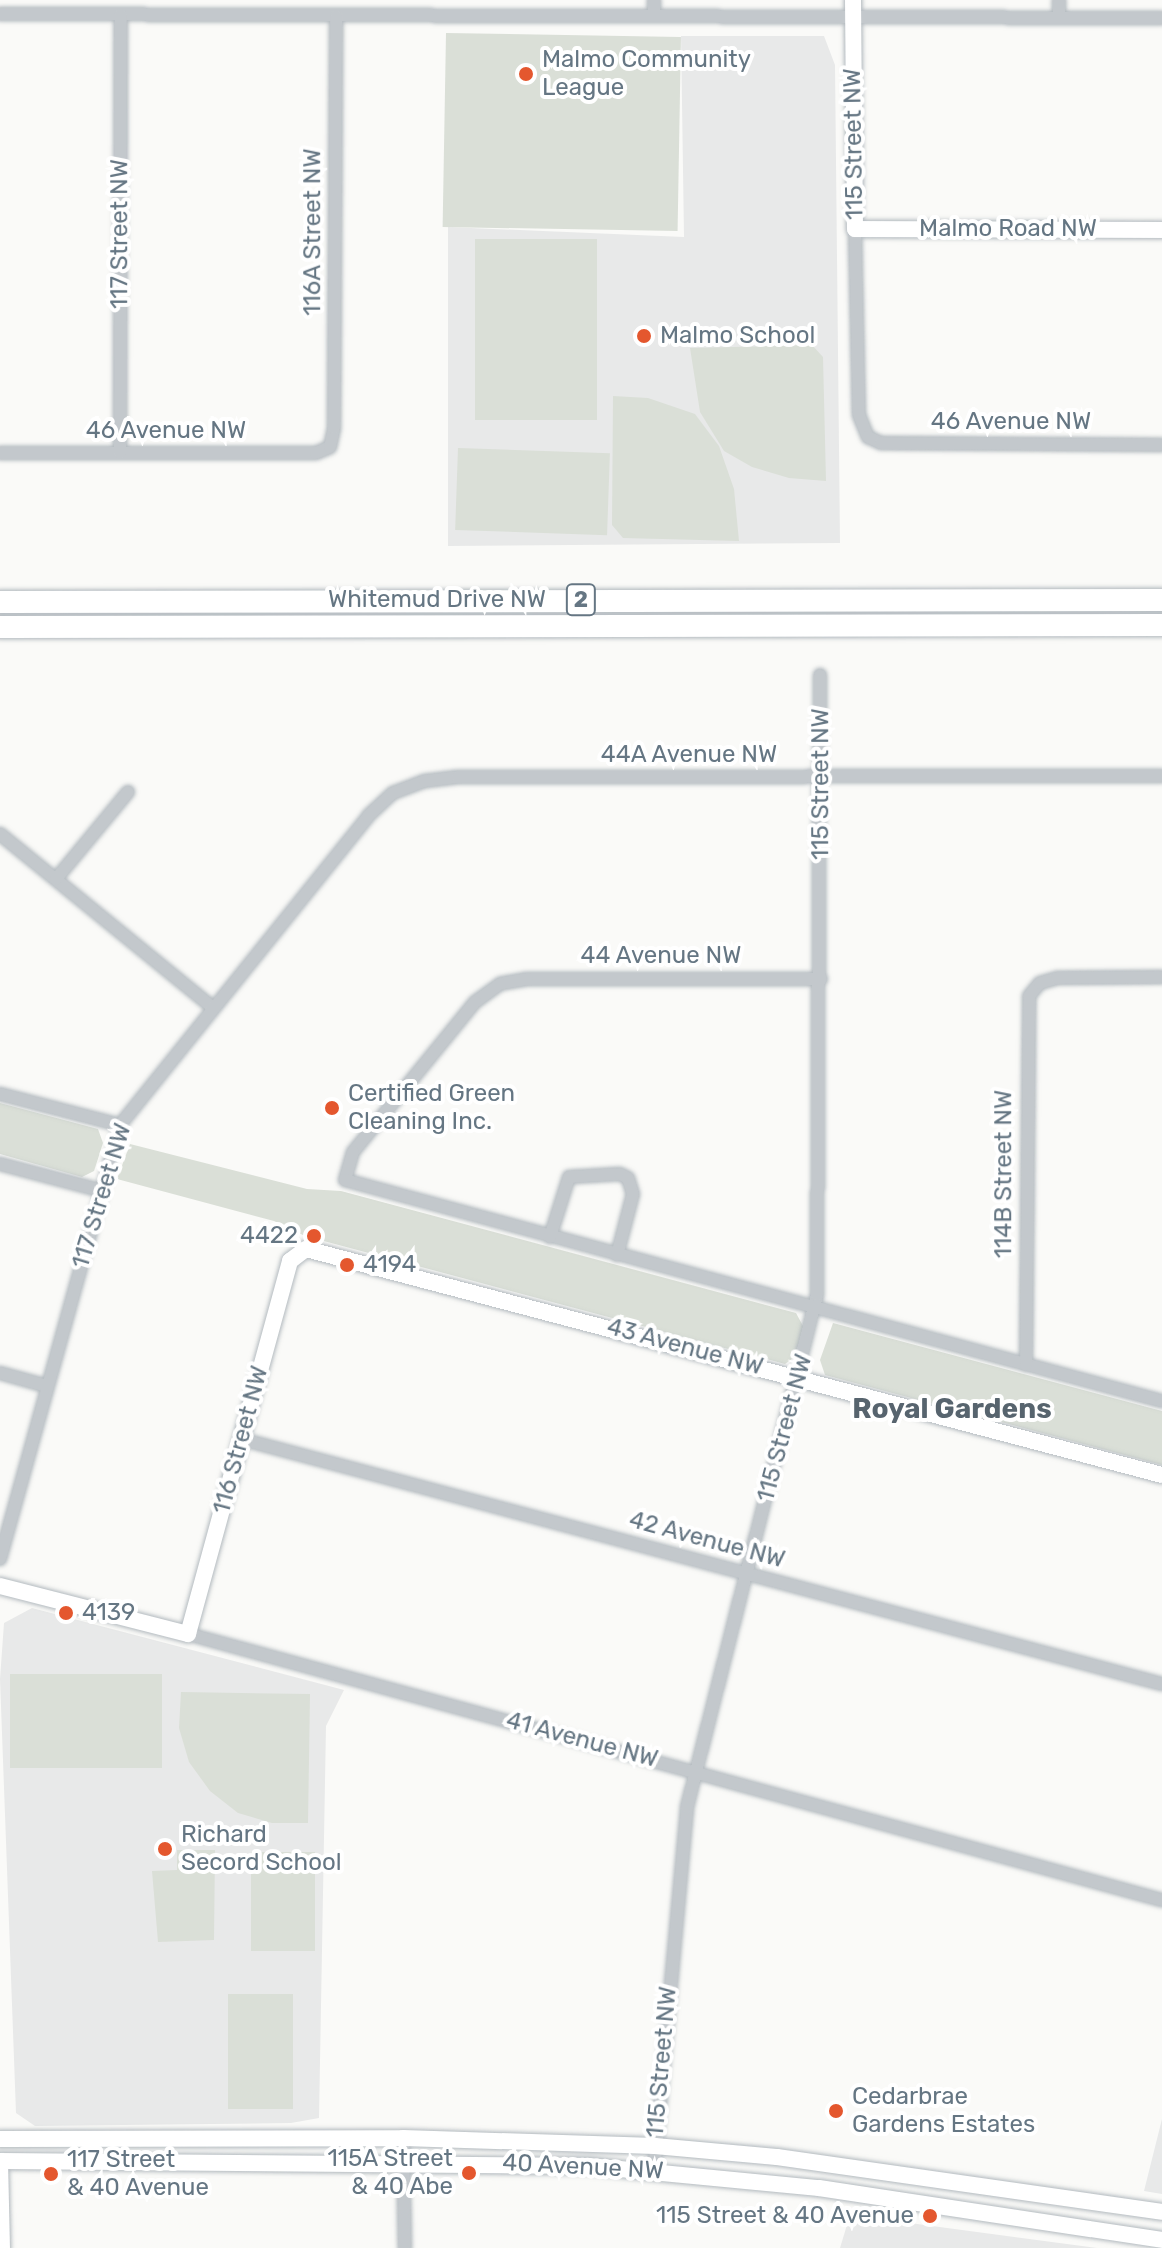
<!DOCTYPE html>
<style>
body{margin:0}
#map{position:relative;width:1162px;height:2248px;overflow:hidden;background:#fafaf8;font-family:Rubik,sans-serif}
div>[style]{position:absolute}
.built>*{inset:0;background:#e8e9e9}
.green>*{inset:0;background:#dadfd7;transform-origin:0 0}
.roads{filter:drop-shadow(0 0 2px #b3babf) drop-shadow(0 0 2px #b3babf)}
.street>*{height:12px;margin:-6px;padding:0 6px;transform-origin:6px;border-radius:6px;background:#c3c8cc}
.secondary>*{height:16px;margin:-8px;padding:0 8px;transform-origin:8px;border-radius:8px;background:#fff}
.highway>*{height:22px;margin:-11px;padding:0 11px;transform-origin:11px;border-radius:11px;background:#fff}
.dots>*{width:22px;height:22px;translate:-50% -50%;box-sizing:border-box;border:4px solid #fff;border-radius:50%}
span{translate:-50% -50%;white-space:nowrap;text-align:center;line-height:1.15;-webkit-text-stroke:8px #fff;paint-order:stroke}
.shield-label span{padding:2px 6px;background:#fff;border:2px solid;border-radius:6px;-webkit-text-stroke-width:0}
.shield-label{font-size:22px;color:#657683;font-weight:700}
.poi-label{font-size:24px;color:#657683}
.left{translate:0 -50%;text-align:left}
.right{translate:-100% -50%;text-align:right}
.street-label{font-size:24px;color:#657683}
.quarter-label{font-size:28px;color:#57646e;font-weight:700}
</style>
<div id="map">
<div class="built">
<div style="clip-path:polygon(681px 36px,824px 36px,835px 65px,840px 543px,448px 546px,448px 227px,684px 237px)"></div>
<div style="clip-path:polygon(32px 1608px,344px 1690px,326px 1726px,319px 2118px,291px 2123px,35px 2126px,16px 2113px,0 1679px,4px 1623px)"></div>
<div style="clip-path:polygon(1162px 2119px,1162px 2194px,1144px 2191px)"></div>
<div style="clip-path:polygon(850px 2215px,1097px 2248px,840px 2248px)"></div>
</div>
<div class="green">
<div style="left:446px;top:33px;width:235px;height:194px;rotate:1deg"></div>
<div style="left:475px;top:239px;width:122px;height:181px"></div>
<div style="clip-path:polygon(812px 345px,823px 357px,826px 481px,789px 478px,752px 467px,724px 451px,700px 412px,690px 348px)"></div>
<div style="clip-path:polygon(613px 396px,648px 398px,695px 414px,719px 446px,734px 489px,739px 541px,623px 538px,612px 525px)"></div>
<div style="left:458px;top:448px;width:152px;height:82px;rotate:2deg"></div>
<div style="clip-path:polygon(0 1103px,98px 1129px,103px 1143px,94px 1171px,82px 1177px,0 1154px)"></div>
<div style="clip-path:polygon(130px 1144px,307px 1189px,341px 1191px,796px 1313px,803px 1326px,795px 1357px,785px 1364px,305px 1236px,274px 1221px,117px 1179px)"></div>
<div style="clip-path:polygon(833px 1323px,1162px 1411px,1162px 1465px,825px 1375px,820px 1360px)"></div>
<div style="left:10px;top:1674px;width:152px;height:94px"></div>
<div style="clip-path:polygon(181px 1692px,310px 1694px,308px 1823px,272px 1823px,238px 1813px,210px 1791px,189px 1762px,179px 1728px)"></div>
<div style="clip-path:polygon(177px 1850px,215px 1850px,214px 1940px,158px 1942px,152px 1871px,177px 1870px)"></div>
<div style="left:251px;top:1852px;width:64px;height:99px"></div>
<div style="left:293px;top:1994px;width:115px;height:65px;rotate:90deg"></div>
</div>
<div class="roads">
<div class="street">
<div style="left:654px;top:0;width:16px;rotate:90deg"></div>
<div style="left:0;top:14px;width:1162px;rotate:0.2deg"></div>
<div style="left:1059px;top:18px;width:18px;rotate:-90deg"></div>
<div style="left:855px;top:229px;width:186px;rotate:88.8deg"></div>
<div style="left:859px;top:415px;width:24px;rotate:68deg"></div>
<div style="left:868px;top:437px;width:14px;rotate:25deg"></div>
<div style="left:881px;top:443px;width:281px;rotate:0.4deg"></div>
<div style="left:0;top:453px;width:316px"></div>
<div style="left:316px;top:453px;width:15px;rotate:-23deg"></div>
<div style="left:330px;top:447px;width:19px;rotate:-78deg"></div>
<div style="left:334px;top:428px;width:412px;rotate:-89.7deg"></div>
<div style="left:120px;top:453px;width:438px;rotate:-89.9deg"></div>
<div style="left:0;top:834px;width:275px;rotate:39.2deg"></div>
<div style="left:56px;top:879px;width:113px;rotate:-50.4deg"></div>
<div style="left:821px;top:979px;width:294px;rotate:180deg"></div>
<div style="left:527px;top:979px;width:27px;rotate:170deg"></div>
<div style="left:500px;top:984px;width:31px;rotate:144deg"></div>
<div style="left:475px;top:1002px;width:193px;rotate:129.1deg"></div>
<div style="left:353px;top:1152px;width:29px;rotate:106deg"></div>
<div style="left:345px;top:1180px;width:846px;rotate:15.14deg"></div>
<div style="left:0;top:1094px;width:124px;rotate:14.5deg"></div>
<div style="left:0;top:1164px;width:102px;rotate:14.7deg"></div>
<div style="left:550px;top:1237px;width:63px;rotate:-72.4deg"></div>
<div style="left:569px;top:1177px;width:51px;rotate:-3.4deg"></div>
<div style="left:620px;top:1174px;width:9px;rotate:27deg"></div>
<div style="left:628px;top:1178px;width:17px;rotate:73deg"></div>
<div style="left:633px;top:1194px;width:63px;rotate:104.7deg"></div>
<div style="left:1026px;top:1365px;width:369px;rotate:-89.5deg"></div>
<div style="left:1029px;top:996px;width:17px;rotate:-50deg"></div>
<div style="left:1040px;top:983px;width:18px;rotate:-16deg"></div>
<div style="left:1057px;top:978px;width:105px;rotate:-0.5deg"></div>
<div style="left:0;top:1373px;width:49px;rotate:15.5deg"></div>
<div style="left:241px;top:1439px;width:953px;rotate:14.9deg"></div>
<div style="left:0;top:1559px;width:450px;rotate:-74.5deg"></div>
<div style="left:120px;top:1125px;width:396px;rotate:-51.2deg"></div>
<div style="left:368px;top:816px;width:34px;rotate:-43deg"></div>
<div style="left:393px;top:793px;width:34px;rotate:-21deg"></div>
<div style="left:425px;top:781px;width:33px;rotate:-7deg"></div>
<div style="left:458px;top:777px;width:704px;rotate:-0.08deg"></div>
<div style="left:188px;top:1634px;width:1010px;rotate:15.28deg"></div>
<div style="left:403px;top:2138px;width:110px;rotate:89deg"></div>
<div style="left:654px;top:2171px;width:365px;rotate:-84.8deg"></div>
<div style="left:687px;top:1807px;width:528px;rotate:-75.75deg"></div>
<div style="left:817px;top:1295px;width:620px;rotate:-89.72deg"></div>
</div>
<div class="secondary">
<div style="left:853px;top:0;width:229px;rotate:89.5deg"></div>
<div style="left:855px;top:229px;width:307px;rotate:0.2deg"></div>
<div style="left:0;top:1586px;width:194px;rotate:14.3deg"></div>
<div style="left:188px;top:1634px;width:387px;rotate:-74.7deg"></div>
<div style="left:290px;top:1261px;width:20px;rotate:-37deg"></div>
<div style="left:306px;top:1249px;width:885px;rotate:14.79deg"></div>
<div style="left:0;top:2139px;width:403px;rotate:-0.1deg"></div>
<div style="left:403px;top:2138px;width:252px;rotate:1.8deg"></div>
<div style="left:655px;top:2146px;width:122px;rotate:5.2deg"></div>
<div style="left:777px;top:2157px;width:389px;rotate:8.1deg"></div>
<div style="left:0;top:2161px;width:589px;rotate:0.49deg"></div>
<div style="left:589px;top:2166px;width:231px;rotate:5.5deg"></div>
<div style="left:819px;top:2188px;width:347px;rotate:8.6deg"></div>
<div style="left:0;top:2161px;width:87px;rotate:88.7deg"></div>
</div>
<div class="highway">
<div style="left:0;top:602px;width:1162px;rotate:-0.1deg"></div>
<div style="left:0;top:627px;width:1162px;rotate:-0.1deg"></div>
</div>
</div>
<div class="dots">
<div style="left:526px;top:74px;background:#e4572e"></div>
<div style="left:644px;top:336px;background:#e4572e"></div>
<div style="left:332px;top:1108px;background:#e4572e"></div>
<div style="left:314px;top:1236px;background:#e4572e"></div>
<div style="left:347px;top:1265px;background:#e4572e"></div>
<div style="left:66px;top:1613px;background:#e4572e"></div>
<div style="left:165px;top:1849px;background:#e4572e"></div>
<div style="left:836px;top:2111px;background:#e4572e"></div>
<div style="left:469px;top:2173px;background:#e4572e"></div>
<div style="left:51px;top:2174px;background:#e4572e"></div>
<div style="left:930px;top:2216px;background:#e4572e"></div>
</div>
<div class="shield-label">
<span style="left:581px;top:600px">2</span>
</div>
<div class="poi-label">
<span class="left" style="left:542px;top:74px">Malmo Community<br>League</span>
<span class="left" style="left:660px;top:336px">Malmo School</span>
<span class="left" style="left:348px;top:1108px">Certified Green<br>Cleaning Inc.</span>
<span class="right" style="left:298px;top:1236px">4422</span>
<span class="left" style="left:363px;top:1265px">4194</span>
<span class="left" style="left:82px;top:1613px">4139</span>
<span class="left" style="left:181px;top:1849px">Richard<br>Secord School</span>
<span class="left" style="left:852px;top:2111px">Cedarbrae<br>Gardens Estates</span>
<span class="right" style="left:453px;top:2173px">115A Street<br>&amp; 40 Abe</span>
<span class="left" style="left:67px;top:2174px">117 Street<br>&amp; 40 Avenue</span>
<span class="right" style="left:914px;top:2216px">115 Street &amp; 40 Avenue</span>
</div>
<div class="street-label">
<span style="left:854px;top:144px;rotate:-91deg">115 Street NW</span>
<span style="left:1008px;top:229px">Malmo Road NW</span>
<span style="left:313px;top:232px;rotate:-90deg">116A Street NW</span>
<span style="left:120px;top:234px;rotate:-90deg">117 Street NW</span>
<span style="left:1011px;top:422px">46 Avenue NW</span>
<span style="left:166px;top:431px">46 Avenue NW</span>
<span style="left:437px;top:600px">Whitemud Drive NW</span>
<span style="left:689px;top:755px">44A Avenue NW</span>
<span style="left:821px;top:784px;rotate:-90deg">115 Street NW</span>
<span style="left:661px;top:956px">44 Avenue NW</span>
<span style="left:1004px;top:1174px;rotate:-90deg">114B Street NW</span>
<span style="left:102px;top:1196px;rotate:-73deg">117 Street NW</span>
<span style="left:685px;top:1347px;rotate:15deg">43 Avenue NW</span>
<span style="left:785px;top:1428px;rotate:-75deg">115 Street NW</span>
<span style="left:241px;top:1440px;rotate:-75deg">116 Street NW</span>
<span style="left:707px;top:1540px;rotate:15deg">42 Avenue NW</span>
<span style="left:582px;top:1740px;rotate:15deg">41 Avenue NW</span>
<span style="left:662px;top:2062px;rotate:-85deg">115 Street NW</span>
<span style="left:583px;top:2167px;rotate:3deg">40 Avenue NW</span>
</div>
<div class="quarter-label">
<span style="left:952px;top:1409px">Royal Gardens</span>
</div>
</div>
